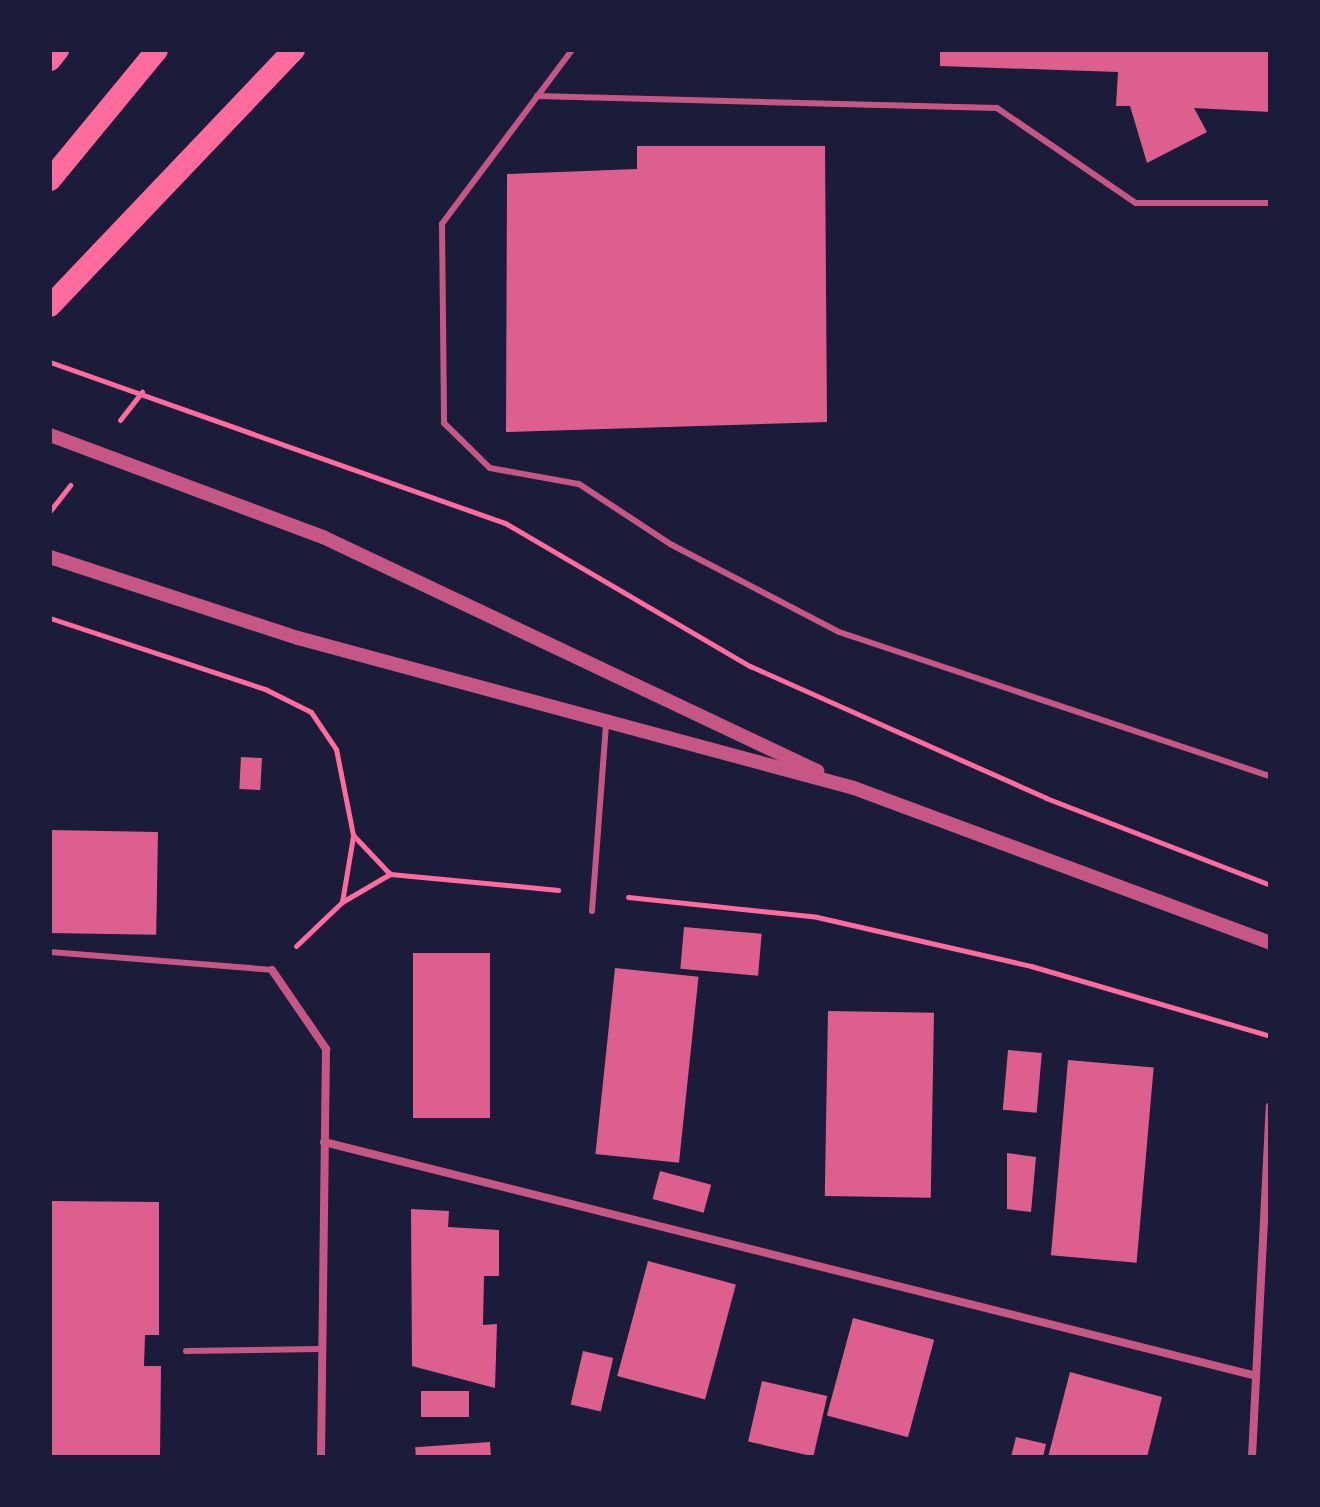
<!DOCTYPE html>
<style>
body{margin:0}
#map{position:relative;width:1320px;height:1507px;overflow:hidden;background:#1b1b3a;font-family:Roboto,sans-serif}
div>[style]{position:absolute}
.building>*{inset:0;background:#dd5f8e;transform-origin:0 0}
.path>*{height:5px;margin:-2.5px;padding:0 2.5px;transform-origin:2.5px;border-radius:2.5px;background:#ff6b9d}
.service>*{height:6px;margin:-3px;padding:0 3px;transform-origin:3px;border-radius:3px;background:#c65784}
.minor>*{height:8px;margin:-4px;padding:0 4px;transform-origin:4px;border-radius:4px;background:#c65784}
.tertiary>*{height:14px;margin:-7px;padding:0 7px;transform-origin:7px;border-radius:7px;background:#c65784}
.trunk>*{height:22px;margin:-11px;padding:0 11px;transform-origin:11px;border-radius:11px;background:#ff6b9d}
span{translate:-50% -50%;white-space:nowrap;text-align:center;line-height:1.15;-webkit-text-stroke:8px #1b1b3a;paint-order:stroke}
.frame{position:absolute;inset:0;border:52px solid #1b1b3a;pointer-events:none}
</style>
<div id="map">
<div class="building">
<div style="clip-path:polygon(940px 50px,1270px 50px,1270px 112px,1194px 108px,1207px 132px,1147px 163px,1130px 106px,1116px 106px,1118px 72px,940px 66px)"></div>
<div style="clip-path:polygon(637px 146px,825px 146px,827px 422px,506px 432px,507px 174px,637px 169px)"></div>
<div style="left:241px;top:757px;width:21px;height:32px;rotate:3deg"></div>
<div style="left:50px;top:830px;width:108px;height:103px;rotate:1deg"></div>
<div style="left:684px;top:927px;width:78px;height:42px;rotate:5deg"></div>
<div style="left:413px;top:953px;width:77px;height:165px"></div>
<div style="left:615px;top:968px;width:84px;height:187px;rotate:6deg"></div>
<div style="left:828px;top:1011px;width:106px;height:185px;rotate:1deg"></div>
<div style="left:1008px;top:1050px;width:34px;height:60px;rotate:5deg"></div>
<div style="left:1068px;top:1060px;width:86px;height:196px;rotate:5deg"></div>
<div style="clip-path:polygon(1007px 1153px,1036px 1157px,1031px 1212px,1007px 1209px)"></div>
<div style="left:660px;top:1171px;width:53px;height:29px;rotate:15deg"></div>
<div style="clip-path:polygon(50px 1201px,159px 1202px,159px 1335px,145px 1335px,144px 1366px,161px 1366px,160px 1457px,50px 1457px)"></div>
<div style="clip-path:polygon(411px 1209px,449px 1211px,448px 1227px,499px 1230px,499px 1276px,484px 1276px,483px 1325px,497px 1324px,495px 1388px,412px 1366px)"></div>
<div style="left:648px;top:1261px;width:91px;height:119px;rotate:15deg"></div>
<div style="left:853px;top:1318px;width:84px;height:101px;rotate:15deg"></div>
<div style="left:583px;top:1351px;width:31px;height:55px;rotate:13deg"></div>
<div style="clip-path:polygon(1070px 1372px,1162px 1397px,1147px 1457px,1048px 1457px)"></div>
<div style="left:762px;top:1381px;width:67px;height:62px;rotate:13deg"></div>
<div style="left:469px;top:1391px;width:26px;height:48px;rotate:90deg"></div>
<div style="clip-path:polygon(1016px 1437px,1046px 1444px,1043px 1457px,1011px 1457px)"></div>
<div style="left:490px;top:1442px;width:15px;height:75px;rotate:86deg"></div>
</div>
<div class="path">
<div style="left:50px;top:362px;width:483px;rotate:19.5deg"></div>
<div style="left:505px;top:523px;width:284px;rotate:30.3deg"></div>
<div style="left:750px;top:666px;width:324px;rotate:24deg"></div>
<div style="left:1046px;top:798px;width:240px;rotate:21.2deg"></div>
<div style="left:120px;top:420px;width:36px;rotate:-52deg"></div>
<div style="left:50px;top:511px;width:33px;rotate:-52deg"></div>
<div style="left:50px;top:618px;width:226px;rotate:18.3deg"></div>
<div style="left:265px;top:689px;width:51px;rotate:26.6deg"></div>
<div style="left:311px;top:712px;width:45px;rotate:56deg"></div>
<div style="left:336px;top:749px;width:88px;rotate:78.8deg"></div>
<div style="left:353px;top:835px;width:54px;rotate:46.5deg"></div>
<div style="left:390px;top:874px;width:169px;rotate:5.4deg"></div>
<div style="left:628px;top:897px;width:190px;rotate:6deg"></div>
<div style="left:817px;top:917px;width:220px;rotate:12.9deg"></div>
<div style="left:1031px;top:966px;width:249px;rotate:16.3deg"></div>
<div style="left:342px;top:902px;width:56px;rotate:-30.3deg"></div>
<div style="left:296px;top:946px;width:64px;rotate:-43.7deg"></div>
<div style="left:342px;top:902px;width:67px;rotate:-80.5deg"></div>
</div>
<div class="service">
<div style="left:572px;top:50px;width:217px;rotate:126.8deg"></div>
<div style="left:442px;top:224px;width:199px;rotate:89.4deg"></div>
<div style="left:444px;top:423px;width:64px;rotate:44.4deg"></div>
<div style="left:490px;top:468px;width:90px;rotate:10.2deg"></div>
<div style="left:579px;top:484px;width:111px;rotate:33.3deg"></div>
<div style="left:672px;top:545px;width:188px;rotate:27.5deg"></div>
<div style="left:839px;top:632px;width:454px;rotate:18.5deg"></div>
<div style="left:537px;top:96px;width:460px;rotate:1.5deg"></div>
<div style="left:997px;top:108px;width:168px;rotate:34.4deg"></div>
<div style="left:1136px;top:203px;width:134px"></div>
<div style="left:592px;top:911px;width:189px;rotate:-85.7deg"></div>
<div style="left:50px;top:952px;width:223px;rotate:4.6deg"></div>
<div style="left:186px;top:1351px;width:135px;rotate:-0.8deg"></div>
</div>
<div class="minor">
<div style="left:272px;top:970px;width:96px;rotate:55.6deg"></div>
<div style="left:326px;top:1049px;width:408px;rotate:90.7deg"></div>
<div style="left:324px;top:1142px;width:961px;rotate:14.09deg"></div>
<div style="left:1252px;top:1457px;width:351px;rotate:-87.1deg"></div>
</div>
<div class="tertiary">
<div style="left:50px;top:435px;width:291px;rotate:20.5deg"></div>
<div style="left:323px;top:537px;width:547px;rotate:25.35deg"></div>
<div style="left:50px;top:557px;width:261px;rotate:18.1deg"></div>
<div style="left:298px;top:638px;width:576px;rotate:15.1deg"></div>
<div style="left:854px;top:788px;width:444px;rotate:20.4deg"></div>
</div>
<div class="trunk">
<div style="left:50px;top:60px;width:13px;rotate:-51deg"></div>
<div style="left:50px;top:180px;width:168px;rotate:-50.5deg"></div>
<div style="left:50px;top:306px;width:354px;rotate:-46.4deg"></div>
</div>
<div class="frame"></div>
</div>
